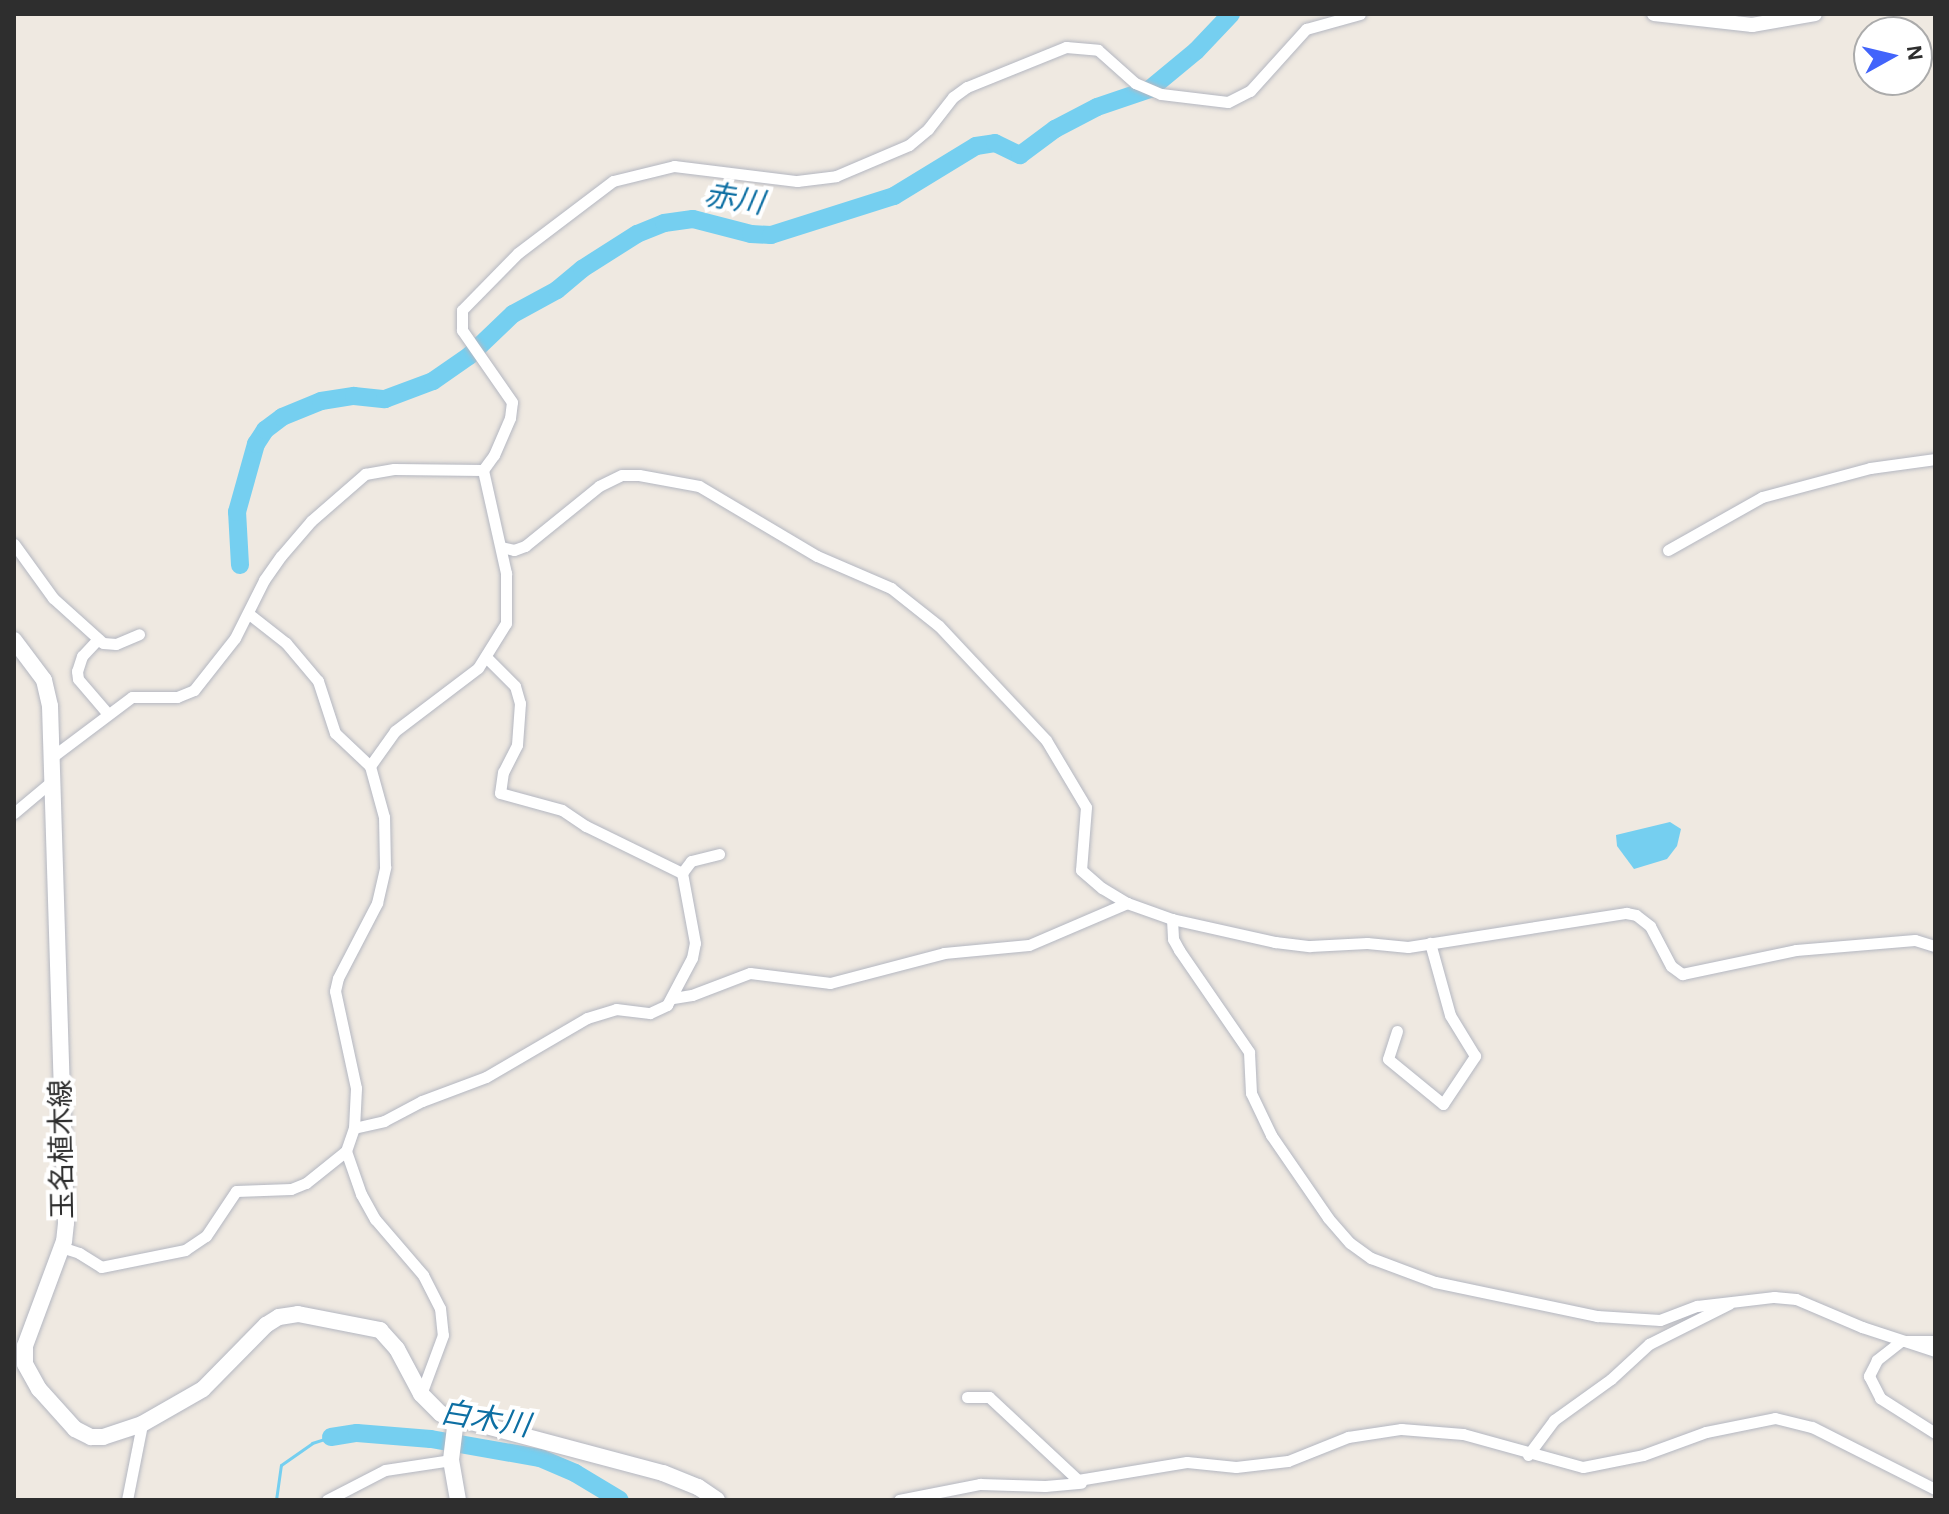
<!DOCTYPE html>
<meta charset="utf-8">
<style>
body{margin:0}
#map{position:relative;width:1949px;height:1514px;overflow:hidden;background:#efe9e1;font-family:"Alegreya Sans","Noto Sans JP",sans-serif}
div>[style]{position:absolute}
.water>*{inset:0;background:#75cff0}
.stream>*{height:3px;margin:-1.5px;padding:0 1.5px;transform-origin:1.5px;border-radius:1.5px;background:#75cff0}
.river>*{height:18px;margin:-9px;padding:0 9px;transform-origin:9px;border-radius:9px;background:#75cff0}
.roads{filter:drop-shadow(0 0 2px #b4b7c1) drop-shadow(0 0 2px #b4b7c1)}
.minor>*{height:11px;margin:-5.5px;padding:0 5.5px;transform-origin:5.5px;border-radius:5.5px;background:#fff}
.tertiary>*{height:14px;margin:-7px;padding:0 7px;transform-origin:7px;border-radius:7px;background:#fff}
.secondary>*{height:16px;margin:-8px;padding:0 8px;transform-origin:8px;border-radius:8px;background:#fff}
span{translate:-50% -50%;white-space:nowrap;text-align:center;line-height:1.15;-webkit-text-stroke:8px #fff;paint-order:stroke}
.street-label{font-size:28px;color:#2e2e2e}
.water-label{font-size:30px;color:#0d6fa3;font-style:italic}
.frame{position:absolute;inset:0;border:16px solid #2e2e2e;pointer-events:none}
.north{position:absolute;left:1853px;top:16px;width:80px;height:80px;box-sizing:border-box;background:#fff;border:2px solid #ababab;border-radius:50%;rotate:82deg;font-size:22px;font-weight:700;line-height:32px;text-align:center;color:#2e2e2e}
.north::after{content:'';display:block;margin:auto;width:28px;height:36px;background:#4264fb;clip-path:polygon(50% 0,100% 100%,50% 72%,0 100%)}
</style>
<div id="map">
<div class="water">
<div style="clip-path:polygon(1670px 822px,1681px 829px,1677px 846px,1667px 859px,1634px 869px,1617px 846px,1616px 835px)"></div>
</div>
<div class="stream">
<div style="left:276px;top:1500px;width:35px;rotate:-82deg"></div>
<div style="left:281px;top:1465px;width:38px;rotate:-35deg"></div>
<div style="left:312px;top:1443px;width:20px;rotate:-18deg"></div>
</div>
<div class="river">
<div style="left:240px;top:565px;width:53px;rotate:-93.2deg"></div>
<div style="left:237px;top:512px;width:71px;rotate:-74.4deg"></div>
<div style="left:256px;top:444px;width:17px;rotate:-57deg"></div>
<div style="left:265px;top:430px;width:21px;rotate:-37deg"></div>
<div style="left:282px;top:417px;width:42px;rotate:-22.3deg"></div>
<div style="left:321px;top:401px;width:33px;rotate:-9deg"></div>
<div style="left:354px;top:396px;width:31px;rotate:6deg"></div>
<div style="left:385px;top:399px;width:51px;rotate:-20.6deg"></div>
<div style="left:433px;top:381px;width:44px;rotate:-34.8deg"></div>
<div style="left:469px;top:356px;width:61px;rotate:-43.7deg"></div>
<div style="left:513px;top:314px;width:50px;rotate:-28.6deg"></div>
<div style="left:557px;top:290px;width:33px;rotate:-40deg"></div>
<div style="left:582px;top:269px;width:65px;rotate:-32.5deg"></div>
<div style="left:637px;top:234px;width:29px;rotate:-22deg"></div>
<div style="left:664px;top:223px;width:29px;rotate:-8deg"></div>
<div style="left:693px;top:219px;width:60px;rotate:14.5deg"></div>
<div style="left:751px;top:234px;width:20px;rotate:3deg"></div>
<div style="left:771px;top:235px;width:129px;rotate:-17.6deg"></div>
<div style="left:894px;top:196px;width:96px;rotate:-31.4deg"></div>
<div style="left:976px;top:146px;width:19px;rotate:-9deg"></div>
<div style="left:995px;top:143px;width:28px;rotate:26deg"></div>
<div style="left:1020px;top:155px;width:44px;rotate:-36.6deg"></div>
<div style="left:1055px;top:129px;width:47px;rotate:-27.6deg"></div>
<div style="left:1097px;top:107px;width:56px;rotate:-18.8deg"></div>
<div style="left:1150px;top:89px;width:60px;rotate:-39.6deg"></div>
<div style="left:1196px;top:51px;width:51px;rotate:-46.6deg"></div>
<div style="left:331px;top:1437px;width:26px;rotate:-9deg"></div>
<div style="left:357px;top:1433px;width:74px;rotate:4.6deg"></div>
<div style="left:431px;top:1439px;width:111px;rotate:9.9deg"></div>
<div style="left:540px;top:1458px;width:38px;rotate:23deg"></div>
<div style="left:575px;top:1473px;width:52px;rotate:31deg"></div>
</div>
<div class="roads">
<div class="minor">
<div style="left:14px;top:544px;width:67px;rotate:54.2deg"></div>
<div style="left:53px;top:598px;width:67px;rotate:42deg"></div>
<div style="left:103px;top:643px;width:13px;rotate:4deg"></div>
<div style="left:116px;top:644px;width:25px;rotate:-23deg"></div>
<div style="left:501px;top:547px;width:13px;rotate:13deg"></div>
<div style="left:514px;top:550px;width:12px;rotate:-20deg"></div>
<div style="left:525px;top:546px;width:95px;rotate:-39deg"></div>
<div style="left:599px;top:486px;width:25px;rotate:-26deg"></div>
<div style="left:622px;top:475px;width:17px"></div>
<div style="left:639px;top:475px;width:61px;rotate:10.4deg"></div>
<div style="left:699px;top:486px;width:137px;rotate:30.7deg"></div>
<div style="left:817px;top:556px;width:81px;rotate:23.4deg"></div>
<div style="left:891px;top:588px;width:61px;rotate:38.4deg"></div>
<div style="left:939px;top:626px;width:156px;rotate:46.8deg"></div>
<div style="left:1046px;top:740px;width:78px;rotate:59.2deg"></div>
<div style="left:1086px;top:807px;width:63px;rotate:94.5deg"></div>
<div style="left:1081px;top:870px;width:28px;rotate:41deg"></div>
<div style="left:1102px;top:888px;width:29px;rotate:31deg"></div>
<div style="left:1668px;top:550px;width:108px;rotate:-29.4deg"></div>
<div style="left:1762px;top:497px;width:112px;rotate:-15deg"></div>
<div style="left:1870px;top:468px;width:66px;rotate:-7.9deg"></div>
<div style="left:98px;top:639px;width:23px;rotate:133deg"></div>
<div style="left:82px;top:656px;width:16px;rotate:108deg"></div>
<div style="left:77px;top:671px;width:8px;rotate:83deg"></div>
<div style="left:78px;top:679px;width:46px;rotate:49.4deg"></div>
<div style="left:486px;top:657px;width:41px;rotate:45deg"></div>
<div style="left:515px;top:686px;width:18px;rotate:74deg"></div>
<div style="left:520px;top:703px;width:42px;rotate:94.1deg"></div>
<div style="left:517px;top:745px;width:30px;rotate:117deg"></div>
<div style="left:503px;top:772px;width:21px;rotate:98deg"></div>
<div style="left:500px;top:793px;width:64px;rotate:15.3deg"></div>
<div style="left:562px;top:810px;width:29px;rotate:34deg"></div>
<div style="left:586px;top:826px;width:107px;rotate:26.1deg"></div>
<div style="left:52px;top:757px;width:100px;rotate:-36.9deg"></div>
<div style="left:132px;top:697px;width:45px"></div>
<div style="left:177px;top:697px;width:18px;rotate:-22deg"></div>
<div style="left:194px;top:690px;width:66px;rotate:-51.7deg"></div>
<div style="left:235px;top:638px;width:65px;rotate:-63.4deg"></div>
<div style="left:264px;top:580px;width:29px;rotate:-55deg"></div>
<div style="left:281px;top:556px;width:46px;rotate:-49.4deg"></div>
<div style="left:311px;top:521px;width:72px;rotate:-41deg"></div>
<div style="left:365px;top:474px;width:29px;rotate:-10deg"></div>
<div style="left:394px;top:469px;width:89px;rotate:0.6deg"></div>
<div style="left:483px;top:470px;width:19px;rotate:-54deg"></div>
<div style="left:494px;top:455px;width:40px;rotate:-66.6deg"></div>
<div style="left:510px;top:418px;width:16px;rotate:-83deg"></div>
<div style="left:512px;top:402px;width:88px;rotate:-124.8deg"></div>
<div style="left:462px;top:330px;width:20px;rotate:-90deg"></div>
<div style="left:462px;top:310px;width:80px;rotate:-45.5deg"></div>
<div style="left:518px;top:253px;width:119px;rotate:-37.2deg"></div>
<div style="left:613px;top:181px;width:63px;rotate:-13.8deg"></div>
<div style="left:674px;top:166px;width:124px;rotate:7deg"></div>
<div style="left:797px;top:181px;width:39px;rotate:-7deg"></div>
<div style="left:836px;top:176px;width:79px;rotate:-23deg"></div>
<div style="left:909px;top:145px;width:25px;rotate:-40deg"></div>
<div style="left:928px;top:129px;width:41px;rotate:-52deg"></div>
<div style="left:953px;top:97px;width:17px;rotate:-36deg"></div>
<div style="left:967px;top:87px;width:107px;rotate:-22deg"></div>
<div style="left:1066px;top:47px;width:32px;rotate:5deg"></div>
<div style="left:1098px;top:50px;width:50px;rotate:41.7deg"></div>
<div style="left:1135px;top:83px;width:28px;rotate:23deg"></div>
<div style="left:1161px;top:94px;width:67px;rotate:6.8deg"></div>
<div style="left:1228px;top:102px;width:25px;rotate:-27deg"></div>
<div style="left:1250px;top:91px;width:84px;rotate:-47.9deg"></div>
<div style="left:1306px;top:29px;width:56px;rotate:-15.5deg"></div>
<div style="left:370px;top:766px;width:43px;rotate:-54.5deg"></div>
<div style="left:395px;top:731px;width:104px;rotate:-37.2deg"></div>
<div style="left:478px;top:668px;width:53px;rotate:-58.1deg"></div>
<div style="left:506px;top:623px;width:50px;rotate:-90deg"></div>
<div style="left:506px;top:573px;width:106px;rotate:-102.6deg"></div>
<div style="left:14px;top:813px;width:48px;rotate:-40deg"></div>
<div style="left:1172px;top:919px;width:20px;rotate:87deg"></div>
<div style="left:1173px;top:939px;width:13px;rotate:61deg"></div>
<div style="left:1179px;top:950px;width:124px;rotate:55.5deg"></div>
<div style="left:1249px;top:1052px;width:41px;rotate:87.2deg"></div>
<div style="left:1251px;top:1093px;width:47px;rotate:64.5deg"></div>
<div style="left:1271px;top:1135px;width:101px;rotate:55.5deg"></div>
<div style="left:1328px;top:1218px;width:33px;rotate:49deg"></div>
<div style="left:1350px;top:1243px;width:26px;rotate:36deg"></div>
<div style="left:1371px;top:1258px;width:68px;rotate:20.6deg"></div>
<div style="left:1435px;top:1282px;width:166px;rotate:11.9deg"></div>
<div style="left:1597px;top:1316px;width:63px;rotate:3.6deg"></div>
<div style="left:1660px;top:1320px;width:40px;rotate:-21deg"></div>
<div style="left:1697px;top:1306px;width:78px;rotate:-6.7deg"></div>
<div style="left:1774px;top:1297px;width:22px;rotate:5deg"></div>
<div style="left:1796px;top:1299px;width:72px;rotate:23deg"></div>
<div style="left:1862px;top:1327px;width:77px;rotate:18.2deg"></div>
<div style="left:673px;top:998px;width:19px;rotate:-9deg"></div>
<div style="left:692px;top:995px;width:62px;rotate:-20.8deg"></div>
<div style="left:750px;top:973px;width:81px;rotate:7.1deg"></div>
<div style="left:830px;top:983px;width:118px;rotate:-14.7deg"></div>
<div style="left:944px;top:953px;width:85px;rotate:-5.4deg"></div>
<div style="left:1029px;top:945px;width:107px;rotate:-23.2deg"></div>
<div style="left:1127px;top:903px;width:48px;rotate:19.6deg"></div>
<div style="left:1172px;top:919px;width:106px;rotate:12.6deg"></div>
<div style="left:1275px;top:942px;width:35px;rotate:7deg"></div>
<div style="left:1310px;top:946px;width:57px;rotate:-3deg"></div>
<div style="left:1367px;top:943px;width:41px;rotate:5.6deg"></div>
<div style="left:1408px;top:947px;width:221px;rotate:-8.9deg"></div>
<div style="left:1626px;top:913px;width:10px;rotate:11deg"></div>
<div style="left:1636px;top:915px;width:18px;rotate:38deg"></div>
<div style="left:1650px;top:926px;width:45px;rotate:62.3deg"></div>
<div style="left:1671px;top:966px;width:14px;rotate:36deg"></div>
<div style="left:1682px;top:974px;width:116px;rotate:-11.9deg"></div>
<div style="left:1796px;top:950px;width:119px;rotate:-4.8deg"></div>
<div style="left:1915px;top:940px;width:21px;rotate:17deg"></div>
<div style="left:1397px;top:1031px;width:29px;rotate:108deg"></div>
<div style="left:1388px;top:1059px;width:71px;rotate:39.3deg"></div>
<div style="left:1443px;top:1104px;width:58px;rotate:-56.3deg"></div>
<div style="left:1475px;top:1056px;width:48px;rotate:-121.4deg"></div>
<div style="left:1450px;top:1015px;width:75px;rotate:-105.5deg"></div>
<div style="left:354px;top:1128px;width:31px;rotate:-13deg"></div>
<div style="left:384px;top:1121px;width:43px;rotate:-27.8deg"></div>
<div style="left:422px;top:1101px;width:68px;rotate:-20.6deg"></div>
<div style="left:486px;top:1077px;width:117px;rotate:-30.3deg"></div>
<div style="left:587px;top:1018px;width:30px;rotate:-17deg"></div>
<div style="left:616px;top:1009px;width:34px;rotate:7deg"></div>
<div style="left:650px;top:1013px;width:19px;rotate:-25deg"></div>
<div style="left:667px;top:1005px;width:53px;rotate:-62deg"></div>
<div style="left:692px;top:958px;width:15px;rotate:-79deg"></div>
<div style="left:695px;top:943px;width:71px;rotate:-100.5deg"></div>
<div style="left:682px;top:873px;width:15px;rotate:-53deg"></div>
<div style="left:691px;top:861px;width:29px;rotate:-14deg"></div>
<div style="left:346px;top:1151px;width:46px;rotate:70.8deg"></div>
<div style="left:361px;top:1194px;width:29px;rotate:61deg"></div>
<div style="left:375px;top:1219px;width:74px;rotate:49.4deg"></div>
<div style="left:423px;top:1275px;width:37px;rotate:63deg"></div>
<div style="left:440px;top:1308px;width:27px;rotate:84deg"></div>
<div style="left:443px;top:1335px;width:63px;rotate:110.4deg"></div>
<div style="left:61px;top:1247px;width:19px;rotate:18deg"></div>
<div style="left:79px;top:1253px;width:26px;rotate:32deg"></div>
<div style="left:101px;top:1267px;width:86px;rotate:-11.4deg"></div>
<div style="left:185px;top:1250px;width:25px;rotate:-34deg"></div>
<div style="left:206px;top:1236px;width:54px;rotate:-56.3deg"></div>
<div style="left:236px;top:1191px;width:55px;rotate:-2.1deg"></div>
<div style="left:291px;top:1189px;width:16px;rotate:-22deg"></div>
<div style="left:306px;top:1183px;width:51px;rotate:-38.7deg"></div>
<div style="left:346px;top:1151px;width:24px;rotate:-71deg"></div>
<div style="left:354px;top:1128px;width:40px;rotate:-87.1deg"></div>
<div style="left:356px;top:1088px;width:99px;rotate:-102.2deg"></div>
<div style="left:335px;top:991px;width:13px;rotate:-77deg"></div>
<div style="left:338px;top:978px;width:85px;rotate:-62.5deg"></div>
<div style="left:377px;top:903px;width:37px;rotate:-77deg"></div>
<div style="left:385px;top:867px;width:50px;rotate:-91.1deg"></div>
<div style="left:384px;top:817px;width:53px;rotate:-105.4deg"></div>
<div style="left:370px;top:766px;width:48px;rotate:-136.7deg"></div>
<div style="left:335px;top:733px;width:55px;rotate:-108.1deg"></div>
<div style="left:318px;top:681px;width:50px;rotate:-130.1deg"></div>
<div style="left:286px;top:643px;width:47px;rotate:-141.9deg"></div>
<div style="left:1935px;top:1341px;width:34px;rotate:180deg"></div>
<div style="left:1901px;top:1341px;width:31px;rotate:142deg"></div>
<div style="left:1877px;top:1360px;width:18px;rotate:117deg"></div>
<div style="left:1869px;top:1376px;width:25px;rotate:63deg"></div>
<div style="left:1880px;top:1398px;width:65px;rotate:32.5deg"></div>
<div style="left:967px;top:1397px;width:22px"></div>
<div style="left:989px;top:1397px;width:122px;rotate:43deg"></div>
<div style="left:1528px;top:1455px;width:44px;rotate:-53.4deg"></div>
<div style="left:1554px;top:1420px;width:70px;rotate:-35.7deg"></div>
<div style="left:1611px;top:1379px;width:52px;rotate:-42.6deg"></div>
<div style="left:1649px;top:1344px;width:89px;rotate:-26.6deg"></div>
<div style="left:1078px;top:1480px;width:110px;rotate:-9.4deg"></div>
<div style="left:1187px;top:1462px;width:49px;rotate:5.8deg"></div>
<div style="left:1236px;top:1467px;width:52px;rotate:-6.6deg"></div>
<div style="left:1288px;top:1461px;width:65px;rotate:-21.8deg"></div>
<div style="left:1348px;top:1437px;width:54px;rotate:-8.6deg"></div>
<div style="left:1401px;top:1429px;width:62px;rotate:4.6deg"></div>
<div style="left:1463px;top:1434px;width:124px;rotate:15.4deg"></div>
<div style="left:1583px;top:1467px;width:61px;rotate:-11.3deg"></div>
<div style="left:1643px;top:1455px;width:67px;rotate:-20.1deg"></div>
<div style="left:1706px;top:1432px;width:70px;rotate:-11.5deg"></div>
<div style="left:1775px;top:1418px;width:38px;rotate:14deg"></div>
<div style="left:1812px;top:1427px;width:138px;rotate:26.8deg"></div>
<div style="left:127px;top:1500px;width:77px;rotate:-78.8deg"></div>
<div style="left:327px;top:1500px;width:65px;rotate:-27.3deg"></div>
<div style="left:385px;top:1470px;width:67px;rotate:-8.6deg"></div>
<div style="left:899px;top:1500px;width:83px;rotate:-11.2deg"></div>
<div style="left:980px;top:1484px;width:65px;rotate:1.8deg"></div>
<div style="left:1045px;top:1486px;width:36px;rotate:-5deg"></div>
</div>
<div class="tertiary">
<div style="left:1654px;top:14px;width:99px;rotate:6.4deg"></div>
<div style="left:1752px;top:25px;width:64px;rotate:-9.9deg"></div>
</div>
<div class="secondary">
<div style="left:14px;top:640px;width:50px;rotate:53.1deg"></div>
<div style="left:44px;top:680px;width:27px;rotate:77deg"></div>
<div style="left:50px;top:706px;width:517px;rotate:88.23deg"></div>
<div style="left:66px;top:1223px;width:18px;rotate:96deg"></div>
<div style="left:64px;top:1241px;width:112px;rotate:110.4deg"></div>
<div style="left:25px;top:1346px;width:18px;rotate:90deg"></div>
<div style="left:25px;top:1364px;width:29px;rotate:61deg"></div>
<div style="left:39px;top:1389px;width:54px;rotate:48deg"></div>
<div style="left:75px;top:1429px;width:18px;rotate:27deg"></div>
<div style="left:91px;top:1437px;width:12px"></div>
<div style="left:103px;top:1437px;width:41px;rotate:-18.4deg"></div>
<div style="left:142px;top:1424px;width:70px;rotate:-29.8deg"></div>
<div style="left:203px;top:1389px;width:90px;rotate:-45.5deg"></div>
<div style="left:266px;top:1325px;width:15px;rotate:-32deg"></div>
<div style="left:279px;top:1317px;width:19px;rotate:-9deg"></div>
<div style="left:298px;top:1314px;width:84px;rotate:11deg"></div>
<div style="left:380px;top:1330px;width:25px;rotate:48deg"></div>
<div style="left:397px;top:1349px;width:51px;rotate:61.9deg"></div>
<div style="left:421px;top:1394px;width:28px;rotate:45deg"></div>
<div style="left:441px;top:1414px;width:230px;rotate:14.9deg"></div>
<div style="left:663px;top:1473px;width:38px;rotate:22deg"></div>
<div style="left:698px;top:1487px;width:23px;rotate:34deg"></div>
<div style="left:456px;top:1419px;width:41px;rotate:97deg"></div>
<div style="left:451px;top:1460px;width:41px;rotate:80.1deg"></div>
</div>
</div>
<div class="street-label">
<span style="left:63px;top:1149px;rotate:-91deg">玉名植木線</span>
</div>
<div class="water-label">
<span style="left:734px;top:200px;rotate:9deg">赤川</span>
<span style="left:485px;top:1420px;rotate:9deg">白木川</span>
</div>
<div class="frame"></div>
<div class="north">N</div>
</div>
